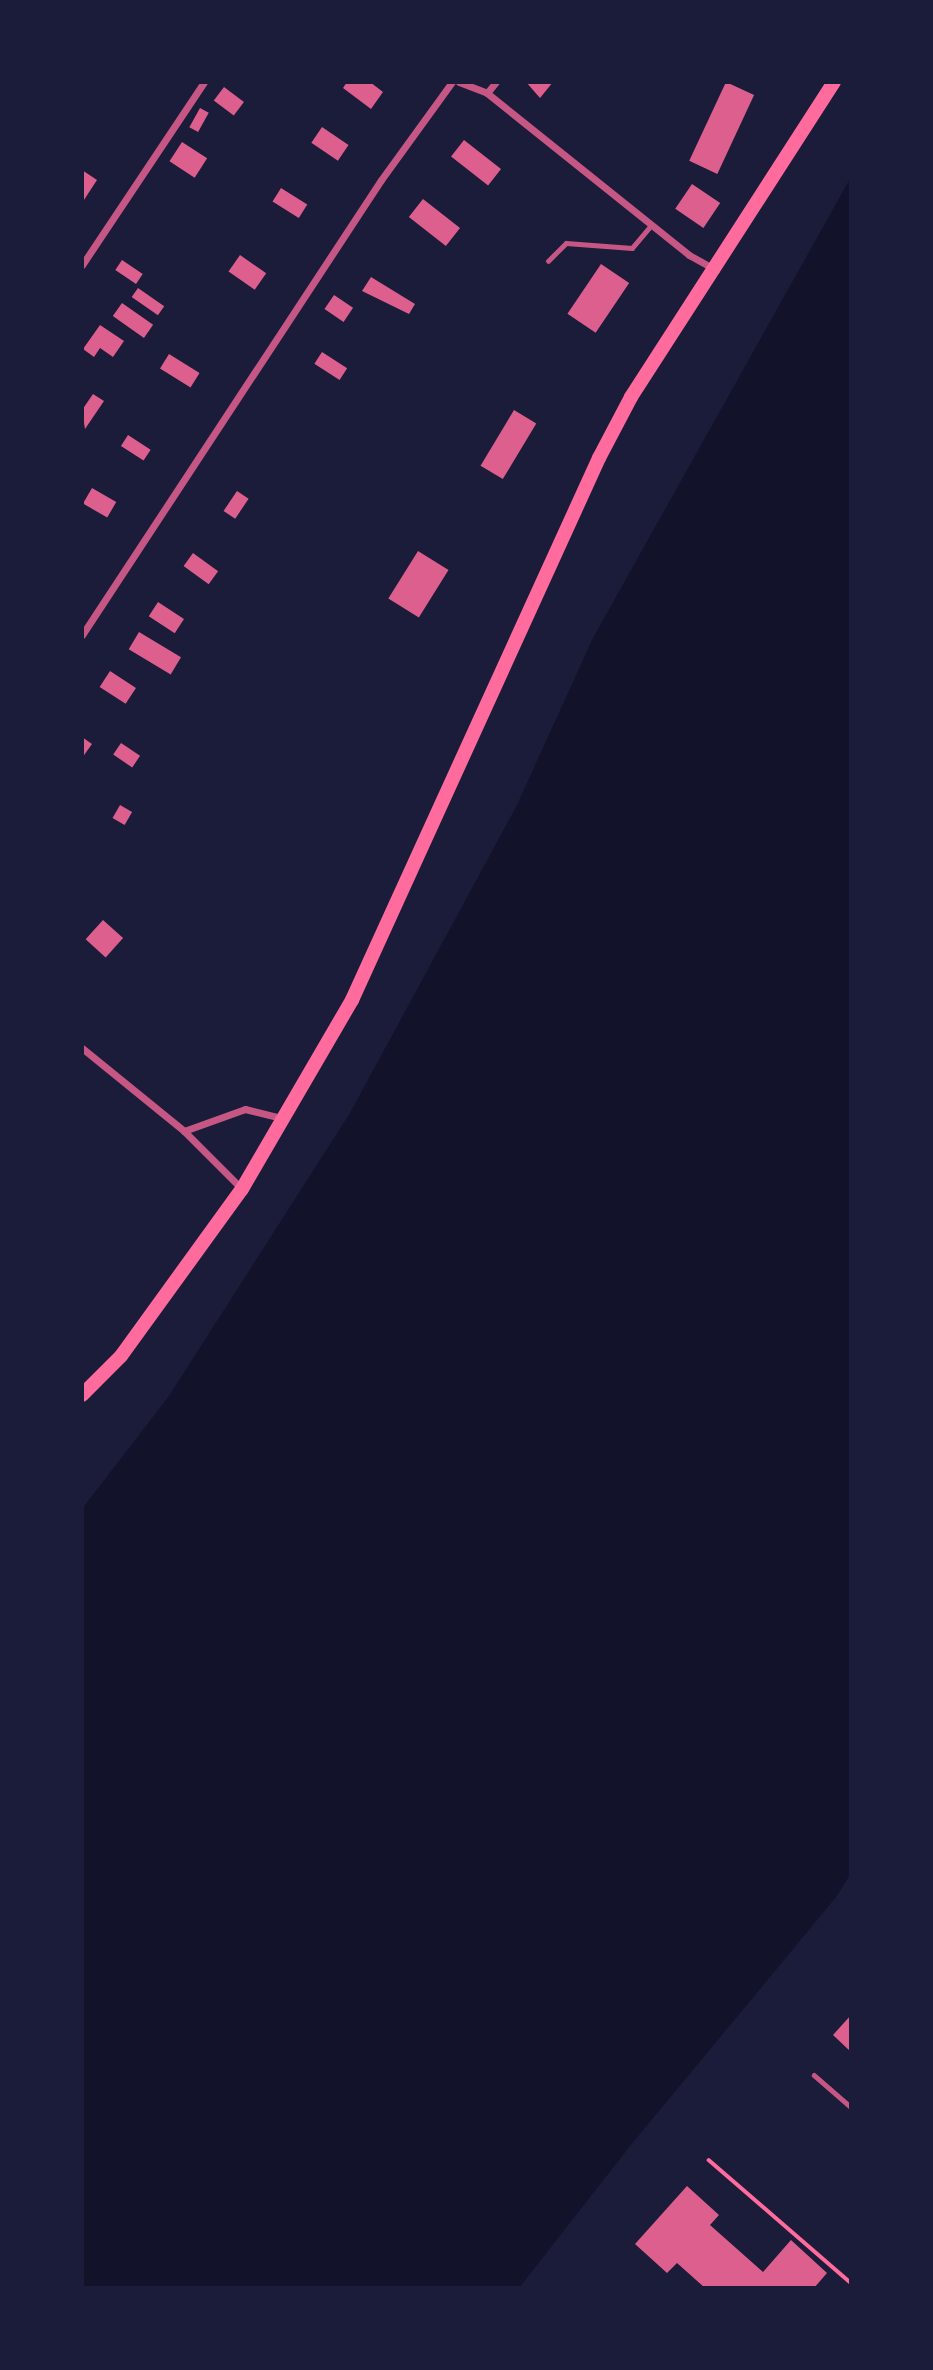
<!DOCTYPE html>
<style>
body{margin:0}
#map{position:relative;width:933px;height:2370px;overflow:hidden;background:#1b1b3a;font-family:"DM Sans",sans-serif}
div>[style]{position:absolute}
.water>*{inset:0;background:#12122b}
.building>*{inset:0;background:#dd5f8e;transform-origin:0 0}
.path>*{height:3.5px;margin:-1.75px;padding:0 1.75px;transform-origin:1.75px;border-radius:1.75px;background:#ff6b9d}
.service>*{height:4.5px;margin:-2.25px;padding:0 2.25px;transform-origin:2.25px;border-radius:2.25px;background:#c65784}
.minor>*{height:7px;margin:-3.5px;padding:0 3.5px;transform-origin:3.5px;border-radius:3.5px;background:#c65784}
.primary>*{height:14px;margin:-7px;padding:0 7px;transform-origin:7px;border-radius:7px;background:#ff6b9d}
span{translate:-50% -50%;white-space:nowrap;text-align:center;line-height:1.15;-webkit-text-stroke:5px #1b1b3a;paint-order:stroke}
.frame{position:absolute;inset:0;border:84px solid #1b1b3a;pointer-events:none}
</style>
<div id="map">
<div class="water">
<div style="clip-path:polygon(851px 177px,851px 1873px,837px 1896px,630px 2146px,519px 2288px,82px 2288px,82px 1509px,169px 1396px,350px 1113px,516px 807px,593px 638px)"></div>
</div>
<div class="building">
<div style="clip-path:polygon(347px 82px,370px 82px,383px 92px,371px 109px,343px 88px)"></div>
<div style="clip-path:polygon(526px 82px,553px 82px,540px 98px)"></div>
<div style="left:726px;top:82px;width:31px;height:87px;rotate:25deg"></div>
<div style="left:224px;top:87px;width:25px;height:17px;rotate:37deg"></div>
<div style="left:200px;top:108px;width:10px;height:22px;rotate:29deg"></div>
<div style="left:322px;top:127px;width:32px;height:19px;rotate:34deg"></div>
<div style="left:464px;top:140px;width:47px;height:21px;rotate:38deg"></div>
<div style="left:182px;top:142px;width:30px;height:23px;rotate:33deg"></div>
<div style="clip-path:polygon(82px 170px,97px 180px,82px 203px)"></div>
<div style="left:692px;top:184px;width:34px;height:30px;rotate:34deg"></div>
<div style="left:281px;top:188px;width:31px;height:16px;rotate:32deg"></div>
<div style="left:423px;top:199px;width:47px;height:23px;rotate:38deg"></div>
<div style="left:240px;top:255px;width:32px;height:20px;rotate:35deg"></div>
<div style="left:122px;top:260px;width:25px;height:12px;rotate:34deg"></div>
<div style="left:601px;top:264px;width:34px;height:60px;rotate:34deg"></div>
<div style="clip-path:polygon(371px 277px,415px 304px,409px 314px,362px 291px)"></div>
<div style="left:138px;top:288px;width:32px;height:11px;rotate:35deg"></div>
<div style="left:334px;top:295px;width:23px;height:17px;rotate:34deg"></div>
<div style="left:122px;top:303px;width:38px;height:16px;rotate:35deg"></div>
<div style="clip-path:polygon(100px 325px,124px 341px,113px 357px,100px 348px,94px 357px,83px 349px)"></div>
<div style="left:322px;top:352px;width:30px;height:14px;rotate:33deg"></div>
<div style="left:169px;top:354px;width:36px;height:17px;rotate:32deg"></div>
<div style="clip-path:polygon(93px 394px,104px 401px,85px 429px,82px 410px)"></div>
<div style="left:514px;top:410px;width:26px;height:65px;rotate:31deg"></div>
<div style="left:128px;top:435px;width:27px;height:13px;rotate:33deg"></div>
<div style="left:92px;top:488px;width:28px;height:18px;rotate:30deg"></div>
<div style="left:237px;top:491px;width:14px;height:24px;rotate:34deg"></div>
<div style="left:418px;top:551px;width:36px;height:56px;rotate:32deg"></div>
<div style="left:193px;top:553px;width:31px;height:16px;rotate:36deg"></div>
<div style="left:158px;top:602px;width:31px;height:17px;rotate:33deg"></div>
<div style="left:139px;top:632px;width:49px;height:20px;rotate:31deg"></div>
<div style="left:110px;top:671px;width:31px;height:19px;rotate:33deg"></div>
<div style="clip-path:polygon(82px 737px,92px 744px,82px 758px)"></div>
<div style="left:121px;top:743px;width:23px;height:14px;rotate:34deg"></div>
<div style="left:120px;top:805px;width:14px;height:15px;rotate:30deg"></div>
<div style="left:103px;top:920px;width:27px;height:26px;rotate:42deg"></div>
<div style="clip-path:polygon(851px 2015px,851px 2052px,833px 2035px)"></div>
<div style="clip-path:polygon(687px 2186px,719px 2215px,710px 2225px,763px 2272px,791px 2240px,827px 2273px,814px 2288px,705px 2288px,677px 2263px,667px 2273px,635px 2244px)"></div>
</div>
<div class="path">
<div style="left:709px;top:2160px;width:188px;rotate:40.9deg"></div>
</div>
<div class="service">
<div style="left:548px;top:261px;width:25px;rotate:-45deg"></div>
<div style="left:566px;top:243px;width:66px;rotate:4.3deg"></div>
<div style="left:632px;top:248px;width:30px;rotate:-50deg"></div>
<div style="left:814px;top:2075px;width:49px;rotate:40.9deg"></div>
</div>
<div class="minor">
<div style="left:459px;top:82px;width:30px;rotate:21deg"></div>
<div style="left:487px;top:93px;width:14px;rotate:-51deg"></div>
<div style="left:487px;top:93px;width:259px;rotate:38.7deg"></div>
<div style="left:689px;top:255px;width:31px;rotate:29deg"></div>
<div style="left:82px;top:265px;width:220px;rotate:-56.3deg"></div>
<div style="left:82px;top:635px;width:544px;rotate:-56.69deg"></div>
<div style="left:381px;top:180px;width:121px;rotate:-54.1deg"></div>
<div style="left:82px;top:1048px;width:132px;rotate:39.1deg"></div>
<div style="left:184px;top:1131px;width:82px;rotate:45deg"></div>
<div style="left:184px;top:1131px;width:65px;rotate:-19.8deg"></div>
<div style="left:245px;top:1109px;width:38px;rotate:14deg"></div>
</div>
<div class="primary">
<div style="left:82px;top:1395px;width:55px;rotate:-45deg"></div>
<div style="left:121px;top:1356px;width:206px;rotate:-54.1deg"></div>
<div style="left:242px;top:1189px;width:219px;rotate:-59.8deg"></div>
<div style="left:352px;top:1000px;width:596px;rotate:-65.5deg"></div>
<div style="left:599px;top:458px;width:69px;rotate:-62.3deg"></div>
<div style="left:631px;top:397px;width:375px;rotate:-57.2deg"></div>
</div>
<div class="frame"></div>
</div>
